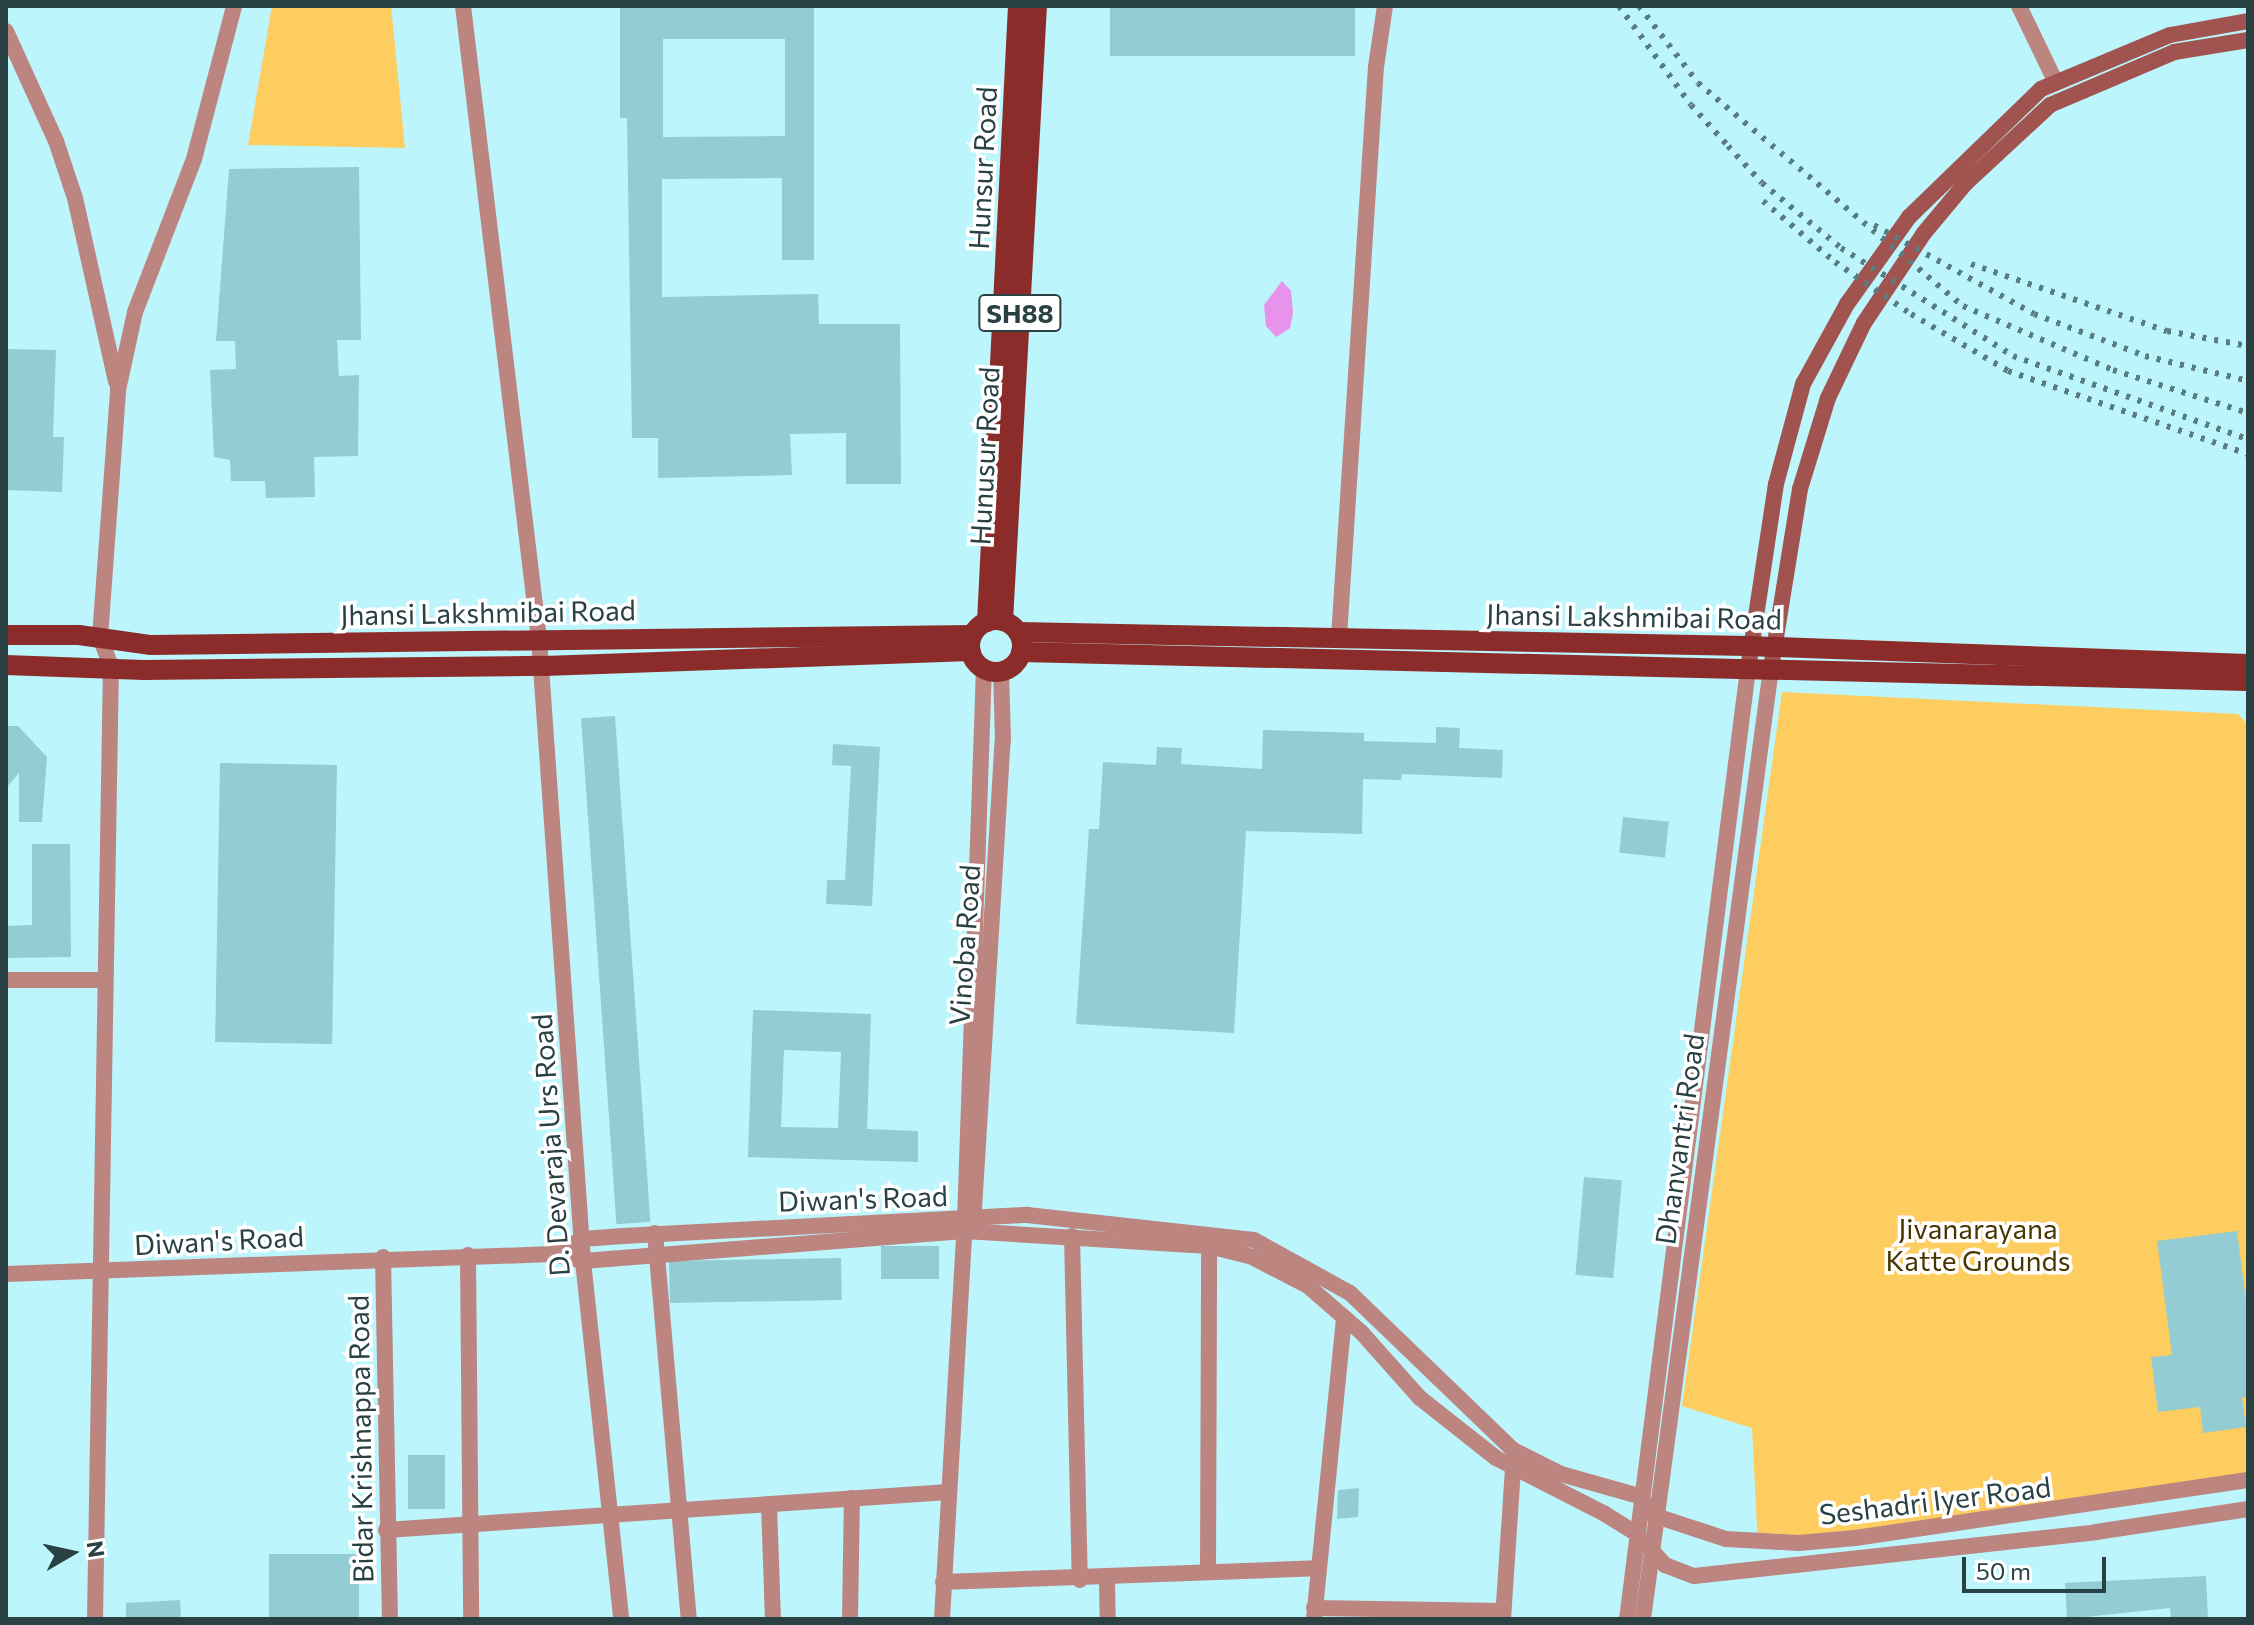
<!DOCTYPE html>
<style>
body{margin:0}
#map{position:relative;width:2254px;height:1625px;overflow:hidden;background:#bcf5fc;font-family:Commissioner,sans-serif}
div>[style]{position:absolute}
.green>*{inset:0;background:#fecd60}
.water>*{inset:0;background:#e793ec}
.building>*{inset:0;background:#93ccd2;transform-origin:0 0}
.minor>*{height:16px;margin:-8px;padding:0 8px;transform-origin:8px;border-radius:8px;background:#bc8580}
.tertiary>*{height:16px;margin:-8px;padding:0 8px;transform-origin:8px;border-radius:8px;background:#bc8580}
.secondary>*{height:16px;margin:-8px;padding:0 8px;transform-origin:8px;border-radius:8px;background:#a1544f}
.primary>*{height:20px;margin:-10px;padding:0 10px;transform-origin:10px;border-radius:10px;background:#8b2c2b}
.primary>.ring{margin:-10px;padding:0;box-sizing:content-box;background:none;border:20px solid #8b2c2b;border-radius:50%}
.rail>*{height:6px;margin-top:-3px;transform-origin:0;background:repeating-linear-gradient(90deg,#5a7d81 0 4px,transparent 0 12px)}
span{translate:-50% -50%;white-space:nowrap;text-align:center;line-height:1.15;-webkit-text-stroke:7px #fff;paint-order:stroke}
.shield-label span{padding:2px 6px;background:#fff;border:2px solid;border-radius:6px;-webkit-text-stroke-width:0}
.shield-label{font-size:26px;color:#2a4144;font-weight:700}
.street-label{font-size:28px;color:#2a4144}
.park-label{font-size:28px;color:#4a3500}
.frame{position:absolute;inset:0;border:8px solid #2a4144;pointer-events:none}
.north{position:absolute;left:32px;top:1513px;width:80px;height:80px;-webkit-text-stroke:6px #fff;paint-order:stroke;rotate:81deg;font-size:22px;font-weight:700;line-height:32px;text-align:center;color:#2a4144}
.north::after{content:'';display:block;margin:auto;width:28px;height:36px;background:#2a4144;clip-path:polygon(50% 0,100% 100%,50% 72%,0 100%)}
.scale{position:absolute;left:1962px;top:1557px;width:144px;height:36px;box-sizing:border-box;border:4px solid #2a4144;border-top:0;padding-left:10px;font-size:24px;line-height:28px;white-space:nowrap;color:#2a4144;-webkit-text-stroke:6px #fff;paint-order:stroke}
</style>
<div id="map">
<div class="green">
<div style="clip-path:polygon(272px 6px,391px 6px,405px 148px,248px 145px)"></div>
<div style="clip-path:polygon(1782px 692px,2238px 714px,2248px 725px,2248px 1481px,1758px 1548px,1752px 1428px,1682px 1406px)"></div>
</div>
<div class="water">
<div style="clip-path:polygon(1282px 281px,1291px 291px,1293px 313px,1290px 328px,1276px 337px,1266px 326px,1264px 305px)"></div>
</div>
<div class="building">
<div style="clip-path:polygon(evenodd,620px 6px,814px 6px,814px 260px,782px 260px,782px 178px,662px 179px,662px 297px,818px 294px,819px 324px,900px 324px,901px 484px,846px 484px,846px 433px,790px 434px,792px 475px,658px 478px,658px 438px,632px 438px,627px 118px,620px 118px,620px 6px,663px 39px,785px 39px,785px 136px,663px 137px,663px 39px)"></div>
<div style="left:1110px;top:6px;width:245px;height:50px"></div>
<div style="clip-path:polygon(359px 167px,361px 340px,337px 340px,339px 376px,359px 375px,358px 456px,314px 457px,315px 497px,266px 498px,265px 481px,231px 481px,230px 460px,214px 457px,210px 370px,236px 369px,235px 341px,216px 341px,229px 169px)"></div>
<div style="clip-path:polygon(6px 349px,56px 350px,53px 437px,64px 437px,62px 492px,6px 490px)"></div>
<div style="left:615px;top:716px;width:507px;height:34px;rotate:86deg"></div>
<div style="clip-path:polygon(7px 726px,18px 726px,47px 757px,42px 822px,19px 822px,19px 773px,6px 788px)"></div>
<div style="clip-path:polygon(1436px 727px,1460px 728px,1459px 748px,1503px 750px,1502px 778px,1402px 774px,1401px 780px,1363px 779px,1362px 834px,1246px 831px,1234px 1033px,1076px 1024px,1089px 829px,1099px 829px,1103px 762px,1156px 765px,1157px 747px,1182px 748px,1181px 764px,1262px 769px,1263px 730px,1364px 733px,1364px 741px,1436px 743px)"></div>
<div style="clip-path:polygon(833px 744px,880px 747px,872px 906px,826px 904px,827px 880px,845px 880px,851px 766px,832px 765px)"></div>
<div style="left:220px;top:763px;width:117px;height:279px;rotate:1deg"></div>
<div style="left:1623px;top:817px;width:46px;height:36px;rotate:6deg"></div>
<div style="clip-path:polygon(32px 844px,70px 844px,71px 957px,6px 958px,6px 926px,32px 925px)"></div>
<div style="clip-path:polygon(evenodd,753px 1010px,871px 1014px,867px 1129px,918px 1131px,918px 1162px,748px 1157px,753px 1010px,784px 1050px,841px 1052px,838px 1128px,781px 1127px,784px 1050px)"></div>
<div style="left:1584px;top:1177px;width:38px;height:98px;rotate:5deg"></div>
<div style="clip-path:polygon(2237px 1231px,2248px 1316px,2248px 1397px,2242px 1397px,2246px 1427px,2203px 1433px,2200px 1407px,2158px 1412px,2151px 1357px,2172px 1355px,2157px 1241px)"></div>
<div style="left:939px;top:1246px;width:33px;height:58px;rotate:90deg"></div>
<div style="left:841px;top:1258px;width:42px;height:172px;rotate:89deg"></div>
<div style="left:445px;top:1455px;width:54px;height:37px;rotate:90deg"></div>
<div style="clip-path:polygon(1359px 1488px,1358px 1517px,1337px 1519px,1338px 1490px)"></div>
<div style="left:269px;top:1554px;width:90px;height:65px"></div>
<div style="clip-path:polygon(2206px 1576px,2208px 1619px,2171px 1619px,2170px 1608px,2067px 1619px,2065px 1583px)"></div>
<div style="clip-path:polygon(180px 1600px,181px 1619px,126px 1619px,126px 1603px)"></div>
</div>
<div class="minor">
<div style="left:463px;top:6px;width:638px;rotate:83.15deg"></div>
<div style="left:2019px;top:6px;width:85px;rotate:64.3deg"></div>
<div style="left:6px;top:31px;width:121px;rotate:65.6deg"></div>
<div style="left:56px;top:141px;width:60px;rotate:71.6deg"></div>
<div style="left:75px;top:198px;width:188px;rotate:77.4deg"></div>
<div style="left:1339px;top:637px;width:571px;rotate:-86.29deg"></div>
<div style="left:1376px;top:67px;width:62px;rotate:-81.6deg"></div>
<div style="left:6px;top:980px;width:99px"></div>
<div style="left:655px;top:1233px;width:387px;rotate:85deg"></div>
<div style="left:1072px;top:1236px;width:344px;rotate:88.7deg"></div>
<div style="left:468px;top:1255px;width:364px;rotate:89.5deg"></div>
<div style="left:383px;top:1257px;width:362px;rotate:88.9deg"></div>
<div style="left:6px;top:1274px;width:547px;rotate:-2.09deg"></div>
<div style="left:769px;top:1505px;width:114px;rotate:88deg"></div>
<div style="left:386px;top:1530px;width:564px;rotate:-3.86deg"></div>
<div style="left:1208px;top:1572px;width:326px;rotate:-89.8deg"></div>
<div style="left:1107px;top:1580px;width:39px;rotate:89deg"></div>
<div style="left:943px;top:1582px;width:373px;rotate:-2.1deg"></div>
<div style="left:1314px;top:1608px;width:189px;rotate:0.9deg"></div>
<div style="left:95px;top:1619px;width:953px;rotate:-89.04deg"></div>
<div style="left:111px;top:666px;width:31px;rotate:-111deg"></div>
<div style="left:100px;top:637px;width:248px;rotate:-85.8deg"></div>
<div style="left:118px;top:390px;width:80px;rotate:-77.7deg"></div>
<div style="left:135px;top:312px;width:164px;rotate:-68.9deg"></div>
<div style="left:194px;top:159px;width:158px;rotate:-75.3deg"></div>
<div style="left:850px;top:1619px;width:121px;rotate:-89.1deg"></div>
<div style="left:1314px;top:1619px;width:303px;rotate:-84.3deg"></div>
<div style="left:1503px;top:1619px;width:149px;rotate:-86.2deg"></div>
</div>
<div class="tertiary">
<div style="left:539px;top:639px;width:624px;rotate:85.95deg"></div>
<div style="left:583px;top:1261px;width:360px;rotate:83.9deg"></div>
<div style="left:965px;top:1220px;width:14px;rotate:-51deg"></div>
<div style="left:974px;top:1209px;width:470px;rotate:-86.5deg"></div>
<div style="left:1003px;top:740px;width:69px;rotate:-91.7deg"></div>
<div style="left:553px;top:1254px;width:31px;rotate:13deg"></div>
<div style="left:583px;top:1261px;width:382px;rotate:-4.5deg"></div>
<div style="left:964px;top:1231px;width:245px;rotate:3.5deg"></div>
<div style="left:1209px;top:1246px;width:44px;rotate:14.3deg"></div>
<div style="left:1252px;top:1257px;width:63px;rotate:27.4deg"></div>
<div style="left:1308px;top:1286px;width:72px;rotate:41deg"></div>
<div style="left:1362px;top:1333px;width:87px;rotate:48.3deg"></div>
<div style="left:1420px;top:1398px;width:97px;rotate:38.3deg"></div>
<div style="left:1496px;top:1458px;width:123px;rotate:27.2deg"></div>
<div style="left:1605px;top:1514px;width:36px;rotate:32deg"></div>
<div style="left:1636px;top:1533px;width:43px;rotate:47.8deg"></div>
<div style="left:1665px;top:1565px;width:31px;rotate:21deg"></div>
<div style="left:1694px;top:1576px;width:404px;rotate:-6.2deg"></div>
<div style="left:2096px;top:1532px;width:154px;rotate:-8.6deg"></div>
<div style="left:553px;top:1254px;width:33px;rotate:-27deg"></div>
<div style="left:582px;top:1239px;width:41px;rotate:-4.2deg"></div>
<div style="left:623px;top:1236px;width:405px;rotate:-3deg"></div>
<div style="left:1027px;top:1215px;width:228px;rotate:6.3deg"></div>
<div style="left:1254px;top:1240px;width:110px;rotate:28.9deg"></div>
<div style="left:1350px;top:1293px;width:226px;rotate:43.9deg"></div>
<div style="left:1513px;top:1450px;width:54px;rotate:26.6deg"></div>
<div style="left:1561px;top:1474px;width:81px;rotate:15.8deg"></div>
<div style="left:1639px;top:1496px;width:24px;rotate:54deg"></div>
<div style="left:1653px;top:1515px;width:77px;rotate:18.2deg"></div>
<div style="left:1726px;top:1539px;width:73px;rotate:3.1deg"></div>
<div style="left:1799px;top:1543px;width:56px;rotate:-5.1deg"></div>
<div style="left:1855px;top:1538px;width:397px;rotate:-8.4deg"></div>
<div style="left:942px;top:1619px;width:400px;rotate:-86.7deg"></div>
<div style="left:965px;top:1220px;width:551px;rotate:-88.03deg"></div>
<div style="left:1627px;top:1619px;width:958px;rotate:-82.74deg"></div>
<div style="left:1643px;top:1619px;width:960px;rotate:-82.33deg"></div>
</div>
<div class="secondary">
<div style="left:1771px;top:668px;width:181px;rotate:-80.8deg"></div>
<div style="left:1800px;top:489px;width:95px;rotate:-72.9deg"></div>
<div style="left:1828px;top:398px;width:83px;rotate:-64.4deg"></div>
<div style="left:1864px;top:323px;width:108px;rotate:-56.3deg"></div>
<div style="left:1924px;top:233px;width:64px;rotate:-50.1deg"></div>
<div style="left:1965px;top:184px;width:116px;rotate:-42.9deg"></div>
<div style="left:2050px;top:105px;width:135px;rotate:-23.1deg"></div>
<div style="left:2174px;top:52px;width:75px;rotate:-9.2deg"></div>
<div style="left:1748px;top:669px;width:187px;rotate:-81.4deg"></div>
<div style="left:1776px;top:484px;width:104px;rotate:-74.9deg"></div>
<div style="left:1803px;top:384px;width:91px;rotate:-61.2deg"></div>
<div style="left:1847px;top:304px;width:107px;rotate:-54.5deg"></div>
<div style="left:1909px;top:217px;width:184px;rotate:-44.1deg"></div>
<div style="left:2041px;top:89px;width:140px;rotate:-22.7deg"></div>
<div style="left:2170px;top:35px;width:79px;rotate:-10.2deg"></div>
</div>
<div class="primary">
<div class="ring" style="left:970px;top:620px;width:32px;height:32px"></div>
<div style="left:1003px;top:621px;width:616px;rotate:-86.84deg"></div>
<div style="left:987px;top:622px;width:617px;rotate:-87.12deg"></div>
<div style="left:1018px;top:632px;width:730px;rotate:1.1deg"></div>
<div style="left:1748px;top:646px;width:500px;rotate:2.06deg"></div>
<div style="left:6px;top:635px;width:73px"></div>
<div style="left:79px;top:635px;width:73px;rotate:7.9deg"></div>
<div style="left:151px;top:645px;width:821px;rotate:-0.7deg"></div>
<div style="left:1021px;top:652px;width:1227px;rotate:1.35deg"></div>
<div style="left:6px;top:665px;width:138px;rotate:2.1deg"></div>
<div style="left:144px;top:670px;width:400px;rotate:-0.6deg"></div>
<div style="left:544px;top:666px;width:427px;rotate:-2deg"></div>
</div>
<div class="rail">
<div style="left:1619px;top:6px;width:122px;rotate:54deg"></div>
<div style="left:1691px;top:105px;width:55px;rotate:47.9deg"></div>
<div style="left:1728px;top:146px;width:50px;rotate:47.4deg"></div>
<div style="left:1762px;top:183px;width:102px;rotate:39.4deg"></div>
<div style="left:1841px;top:248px;width:203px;rotate:32.1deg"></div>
<div style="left:2013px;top:356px;width:249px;rotate:19.5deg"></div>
<div style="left:1639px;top:6px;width:97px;rotate:52.5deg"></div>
<div style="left:1698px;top:83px;width:346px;rotate:40.1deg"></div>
<div style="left:1963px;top:306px;width:163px;rotate:23.1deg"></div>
<div style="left:2113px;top:370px;width:142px;rotate:17.7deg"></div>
<div style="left:1763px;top:201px;width:94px;rotate:40.3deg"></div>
<div style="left:1835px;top:262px;width:92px;rotate:34.4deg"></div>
<div style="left:1911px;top:314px;width:113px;rotate:30.4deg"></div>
<div style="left:2008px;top:371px;width:254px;rotate:19.1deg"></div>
<div style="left:1874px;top:225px;width:183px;rotate:29.1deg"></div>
<div style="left:2034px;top:314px;width:119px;rotate:20.7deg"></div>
<div style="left:2145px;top:356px;width:106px;rotate:13.6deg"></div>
<div style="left:1971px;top:264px;width:207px;rotate:18.9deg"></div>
<div style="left:2167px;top:331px;width:82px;rotate:10.5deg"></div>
</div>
<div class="shield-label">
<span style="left:1020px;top:313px">SH88</span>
</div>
<div class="street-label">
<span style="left:982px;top:168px;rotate:-87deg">Hunsur Road</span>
<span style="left:984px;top:456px;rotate:-87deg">Hunusur Road</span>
<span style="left:488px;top:612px;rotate:-1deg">Jhansi Lakshmibai Road</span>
<span style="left:1634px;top:616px;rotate:1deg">Jhansi Lakshmibai Road</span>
<span style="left:964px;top:945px;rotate:-86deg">Vinoba Road</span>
<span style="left:1679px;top:1139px;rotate:-82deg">Dhanvantri Road</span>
<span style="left:550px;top:1145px;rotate:-94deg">D. Devaraja Urs Road</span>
<span style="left:863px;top:1198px;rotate:-2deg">Diwan's Road</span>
<span style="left:219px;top:1240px;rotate:-3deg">Diwan's Road</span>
<span style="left:360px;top:1439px;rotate:-91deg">Bidar Krishnappa Road</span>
<span style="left:1935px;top:1500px;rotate:-7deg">Seshadri Iyer Road</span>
</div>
<div class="park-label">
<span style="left:1978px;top:1244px">Jivanarayana<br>Katte Grounds</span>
</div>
<div class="frame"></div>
<div class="north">N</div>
<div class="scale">50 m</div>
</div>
